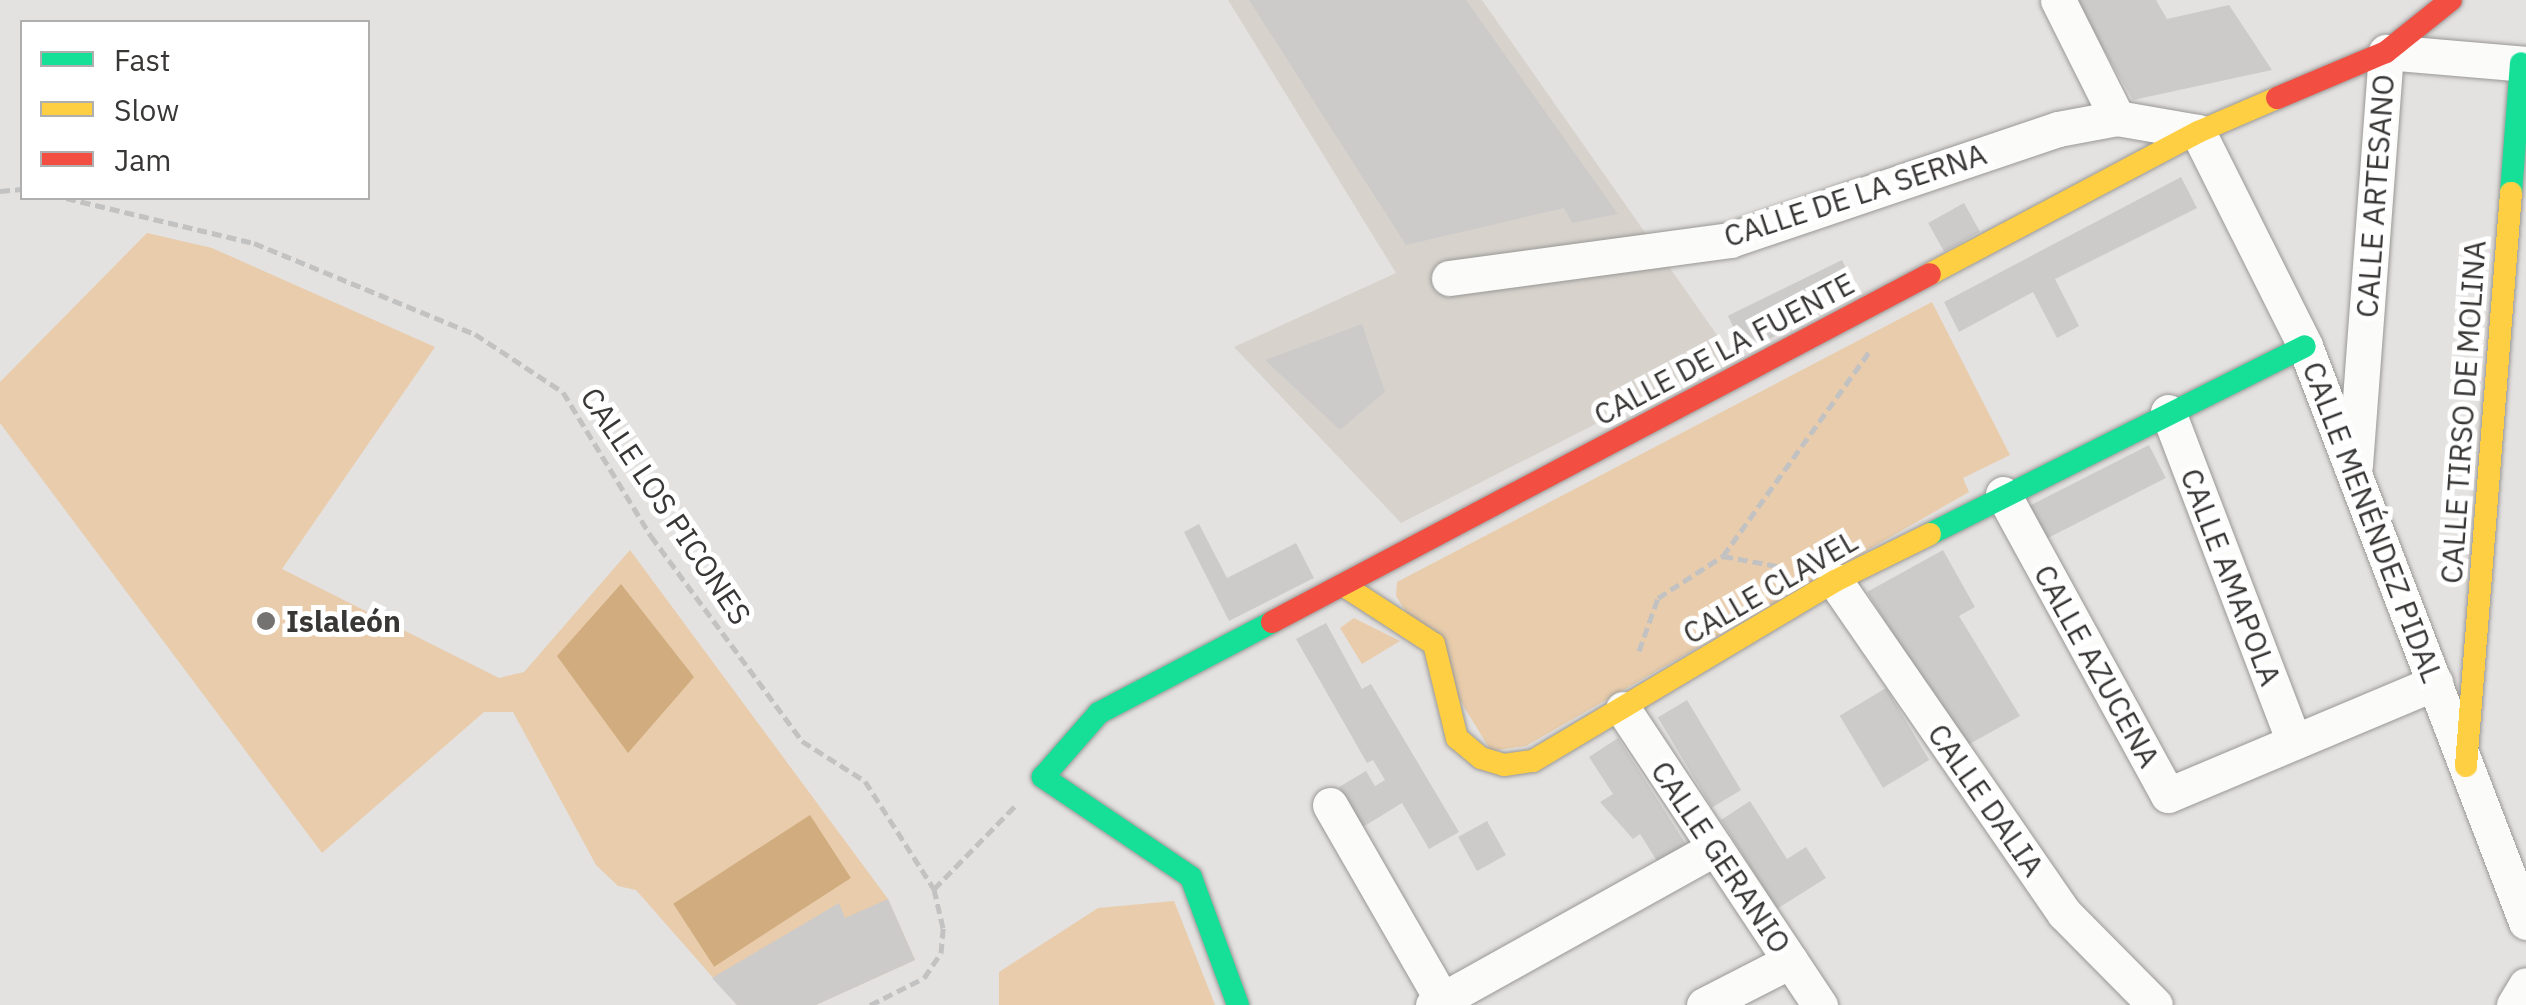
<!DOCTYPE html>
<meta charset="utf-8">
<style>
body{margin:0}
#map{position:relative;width:2526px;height:1005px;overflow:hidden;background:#e4e2e0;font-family:"IBM Plex Sans",sans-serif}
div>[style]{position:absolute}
.built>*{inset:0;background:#d7d2cc}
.green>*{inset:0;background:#e8ccab}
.water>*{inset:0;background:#d1ac7f;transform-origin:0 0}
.building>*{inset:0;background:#cccbca;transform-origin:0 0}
.path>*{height:5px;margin-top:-2.5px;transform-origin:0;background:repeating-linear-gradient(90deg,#c3c2c2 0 10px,transparent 0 15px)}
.roads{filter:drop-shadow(0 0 2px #999896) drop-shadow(0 0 2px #999896)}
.street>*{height:35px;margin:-17.5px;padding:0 17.5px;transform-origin:17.5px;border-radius:17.5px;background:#fbfbfa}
.fast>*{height:22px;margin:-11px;padding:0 11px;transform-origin:11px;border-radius:11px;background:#16e098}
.slow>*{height:22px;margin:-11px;padding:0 11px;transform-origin:11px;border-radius:11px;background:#ffcf43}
.jam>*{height:22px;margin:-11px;padding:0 11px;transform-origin:11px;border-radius:11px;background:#f24e42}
.dots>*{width:28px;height:28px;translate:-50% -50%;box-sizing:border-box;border:5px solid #fff;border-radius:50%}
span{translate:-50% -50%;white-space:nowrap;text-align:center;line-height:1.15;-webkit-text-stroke:10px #fff;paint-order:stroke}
.street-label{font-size:30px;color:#393736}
.poi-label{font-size:30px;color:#393736;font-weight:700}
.left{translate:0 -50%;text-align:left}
.legend{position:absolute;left:20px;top:20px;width:350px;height:180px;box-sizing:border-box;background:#fff;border:2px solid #b0afaf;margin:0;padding:12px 18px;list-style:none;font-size:30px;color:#393736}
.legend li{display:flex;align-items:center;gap:20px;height:50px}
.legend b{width:50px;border:2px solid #b0afaf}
</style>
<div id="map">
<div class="built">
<div style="clip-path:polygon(1228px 0,1482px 0,1731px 355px,1401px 523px,1234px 347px,1396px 273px)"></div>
</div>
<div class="green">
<div style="clip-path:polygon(147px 233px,212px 248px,435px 347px,282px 569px,499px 678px,524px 672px,630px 550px,888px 899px,915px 960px,816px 1005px,737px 1005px,636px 890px,618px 886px,596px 865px,513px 712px,484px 712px,322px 853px,0 423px,0 382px)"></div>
<div style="clip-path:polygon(1932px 302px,2010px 455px,1963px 478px,1969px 492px,1526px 746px,1491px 751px,1396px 596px,1397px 582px)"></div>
<div style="clip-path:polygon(1354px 618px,1400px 641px,1362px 664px,1340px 628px)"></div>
<div style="clip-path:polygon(1174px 901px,1215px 1005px,999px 1005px,999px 972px,1098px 908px)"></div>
</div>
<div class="water">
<div style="clip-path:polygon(621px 584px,694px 677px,628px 753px,557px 656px)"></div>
<div style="left:810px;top:815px;width:75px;height:163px;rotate:57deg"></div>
</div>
<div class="building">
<div style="clip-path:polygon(1249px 0,1466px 0,1618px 214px,1572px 223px,1564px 208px,1406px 245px)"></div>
<div style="clip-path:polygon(2075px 0,2156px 0,2167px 19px,2229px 5px,2272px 70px,2133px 100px)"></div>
<div style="clip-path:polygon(2181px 177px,2197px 208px,2055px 279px,2079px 326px,2057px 338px,2033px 292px,1959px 332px,1944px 302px)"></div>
<div style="left:1964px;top:203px;width:33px;height:41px;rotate:61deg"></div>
<div style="left:1842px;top:260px;width:39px;height:127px;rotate:64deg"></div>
<div style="clip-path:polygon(1362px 324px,1385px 392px,1340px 430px,1265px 360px)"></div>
<div style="left:2149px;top:445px;width:37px;height:139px;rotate:63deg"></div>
<div style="clip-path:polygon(1199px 524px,1227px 578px,1296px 543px,1314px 578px,1229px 621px,1184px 532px)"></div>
<div style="clip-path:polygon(1943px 550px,1975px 607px,1959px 616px,2020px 716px,1964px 747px,1867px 592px)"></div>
<div style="clip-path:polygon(1326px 623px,1362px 689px,1371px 684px,1459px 832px,1429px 849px,1402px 803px,1363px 827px,1339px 787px,1366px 771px,1375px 786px,1385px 780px,1373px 760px,1367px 763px,1296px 639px)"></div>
<div style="left:1886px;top:688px;width:84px;height:54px;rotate:59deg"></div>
<div style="left:1687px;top:700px;width:105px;height:34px;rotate:59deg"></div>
<div style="clip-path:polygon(1618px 738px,1691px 852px,1662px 869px,1640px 834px,1633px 839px,1600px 802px,1613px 794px,1589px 757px)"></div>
<div style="clip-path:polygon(1750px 801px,1787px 859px,1806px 847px,1826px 878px,1777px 909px,1721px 820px)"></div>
<div style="left:1487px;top:821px;width:39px;height:33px;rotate:61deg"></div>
<div style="clip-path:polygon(888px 899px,915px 960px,816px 1005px,737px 1005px,712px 978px,839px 903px,845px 918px)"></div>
</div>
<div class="path">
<div style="left:0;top:191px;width:22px;rotate:-5deg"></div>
<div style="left:66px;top:198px;width:193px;rotate:13.5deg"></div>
<div style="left:254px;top:243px;width:239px;rotate:22.4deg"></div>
<div style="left:475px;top:334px;width:105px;rotate:33.4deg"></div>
<div style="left:563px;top:392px;width:169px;rotate:58.6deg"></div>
<div style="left:651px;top:536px;width:255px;rotate:53.6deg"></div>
<div style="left:802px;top:741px;width:75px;rotate:32.4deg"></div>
<div style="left:865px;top:781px;width:128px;rotate:57.4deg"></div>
<div style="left:934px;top:889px;width:117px;rotate:-45.7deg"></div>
<div style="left:1723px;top:556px;width:61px;rotate:10.4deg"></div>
<div style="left:1639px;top:651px;width:56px;rotate:-70.3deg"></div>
<div style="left:1658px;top:598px;width:77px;rotate:-32.9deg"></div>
<div style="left:1723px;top:556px;width:254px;rotate:-54.4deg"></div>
<div style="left:870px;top:1005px;width:60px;rotate:-26.6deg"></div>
<div style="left:924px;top:978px;width:30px;rotate:-56deg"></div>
<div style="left:941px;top:953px;width:25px;rotate:-85deg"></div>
<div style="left:943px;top:928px;width:40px;rotate:-103deg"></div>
</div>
<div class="roads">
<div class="street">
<div style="left:2058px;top:0;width:132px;rotate:63.4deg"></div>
<div style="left:1449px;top:278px;width:284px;rotate:-7.7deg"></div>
<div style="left:1730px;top:240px;width:346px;rotate:-18.7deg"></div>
<div style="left:2058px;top:129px;width:60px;rotate:-10.6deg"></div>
<div style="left:2117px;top:118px;width:82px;rotate:9.8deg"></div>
<div style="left:2198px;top:132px;width:239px;rotate:63.4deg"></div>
<div style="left:2305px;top:346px;width:617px;rotate:69.01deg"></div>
<div style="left:2168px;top:412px;width:353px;rotate:69.1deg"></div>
<div style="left:2355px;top:465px;width:414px;rotate:-85.7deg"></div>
<div style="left:2386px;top:52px;width:141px;rotate:4.9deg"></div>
<div style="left:2003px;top:494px;width:343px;rotate:61.3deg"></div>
<div style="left:2168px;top:795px;width:290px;rotate:-22.8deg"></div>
<div style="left:1835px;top:581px;width:403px;rotate:55.4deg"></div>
<div style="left:2064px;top:913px;width:129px;rotate:45.3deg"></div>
<div style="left:1623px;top:709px;width:356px;rotate:56.4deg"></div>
<div style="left:1330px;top:805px;width:225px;rotate:60.1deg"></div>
<div style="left:1433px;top:1005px;width:323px;rotate:-29.1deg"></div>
<div style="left:1704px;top:1005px;width:97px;rotate:-27.1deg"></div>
<div style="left:2514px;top:1005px;width:23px;rotate:-59deg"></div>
</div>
<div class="fast">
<div style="left:2511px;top:193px;width:130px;rotate:-85.6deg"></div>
<div style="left:1930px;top:534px;width:419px;rotate:-26.6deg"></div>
<div style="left:1238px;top:1005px;width:136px;rotate:-110.2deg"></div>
<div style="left:1191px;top:877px;width:179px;rotate:-146deg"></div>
<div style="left:1043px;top:777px;width:85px;rotate:-48.8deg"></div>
<div style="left:1099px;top:713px;width:195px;rotate:-27.7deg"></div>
</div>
<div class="slow">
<div style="left:1930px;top:274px;width:303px;rotate:-27.9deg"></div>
<div style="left:2198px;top:132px;width:86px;rotate:-23.3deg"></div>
<div style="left:1343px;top:585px;width:108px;rotate:33deg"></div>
<div style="left:1434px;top:644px;width:97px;rotate:76.3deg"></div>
<div style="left:1457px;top:738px;width:31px;rotate:40deg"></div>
<div style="left:1481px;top:758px;width:24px;rotate:17deg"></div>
<div style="left:1504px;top:765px;width:29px;rotate:-8deg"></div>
<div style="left:1533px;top:761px;width:352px;rotate:-30.8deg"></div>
<div style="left:1835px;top:581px;width:106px;rotate:-26.3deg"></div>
<div style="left:2466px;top:766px;width:575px;rotate:-85.51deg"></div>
</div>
<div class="jam">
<div style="left:2277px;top:98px;width:118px;rotate:-22.9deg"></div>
<div style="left:2386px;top:52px;width:83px;rotate:-38.7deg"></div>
<div style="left:1272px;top:622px;width:744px;rotate:-27.87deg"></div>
</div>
</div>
<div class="dots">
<div style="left:266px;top:621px;background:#757372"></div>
</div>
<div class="street-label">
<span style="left:1855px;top:195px;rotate:-18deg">CALLE DE LA SERNA</span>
<span style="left:2375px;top:196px;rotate:-86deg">CALLE ARTESANO</span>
<span style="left:1724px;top:349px;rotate:-28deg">CALLE DE LA FUENTE</span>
<span style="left:2463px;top:412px;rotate:-86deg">CALLE TIRSO DE MOLINA</span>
<span style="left:666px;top:506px;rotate:56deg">CALLE LOS PICONES</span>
<span style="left:2373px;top:522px;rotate:69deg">CALLE MENÉNDEZ PIDAL</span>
<span style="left:2231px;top:577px;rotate:69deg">CALLE AMAPOLA</span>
<span style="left:1770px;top:587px;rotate:-30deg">CALLE CLAVEL</span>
<span style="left:2097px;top:666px;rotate:61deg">CALLE AZUCENA</span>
<span style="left:1986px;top:800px;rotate:55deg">CALLE DALIA</span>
<span style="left:1721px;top:857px;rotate:56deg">CALLE GERANIO</span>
</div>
<div class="poi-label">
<span class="left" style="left:286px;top:621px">Islaleón</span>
</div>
<ul class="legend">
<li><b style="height:12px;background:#16e098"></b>Fast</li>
<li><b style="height:12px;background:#ffcf43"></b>Slow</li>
<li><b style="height:12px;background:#f24e42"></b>Jam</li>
</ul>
</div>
